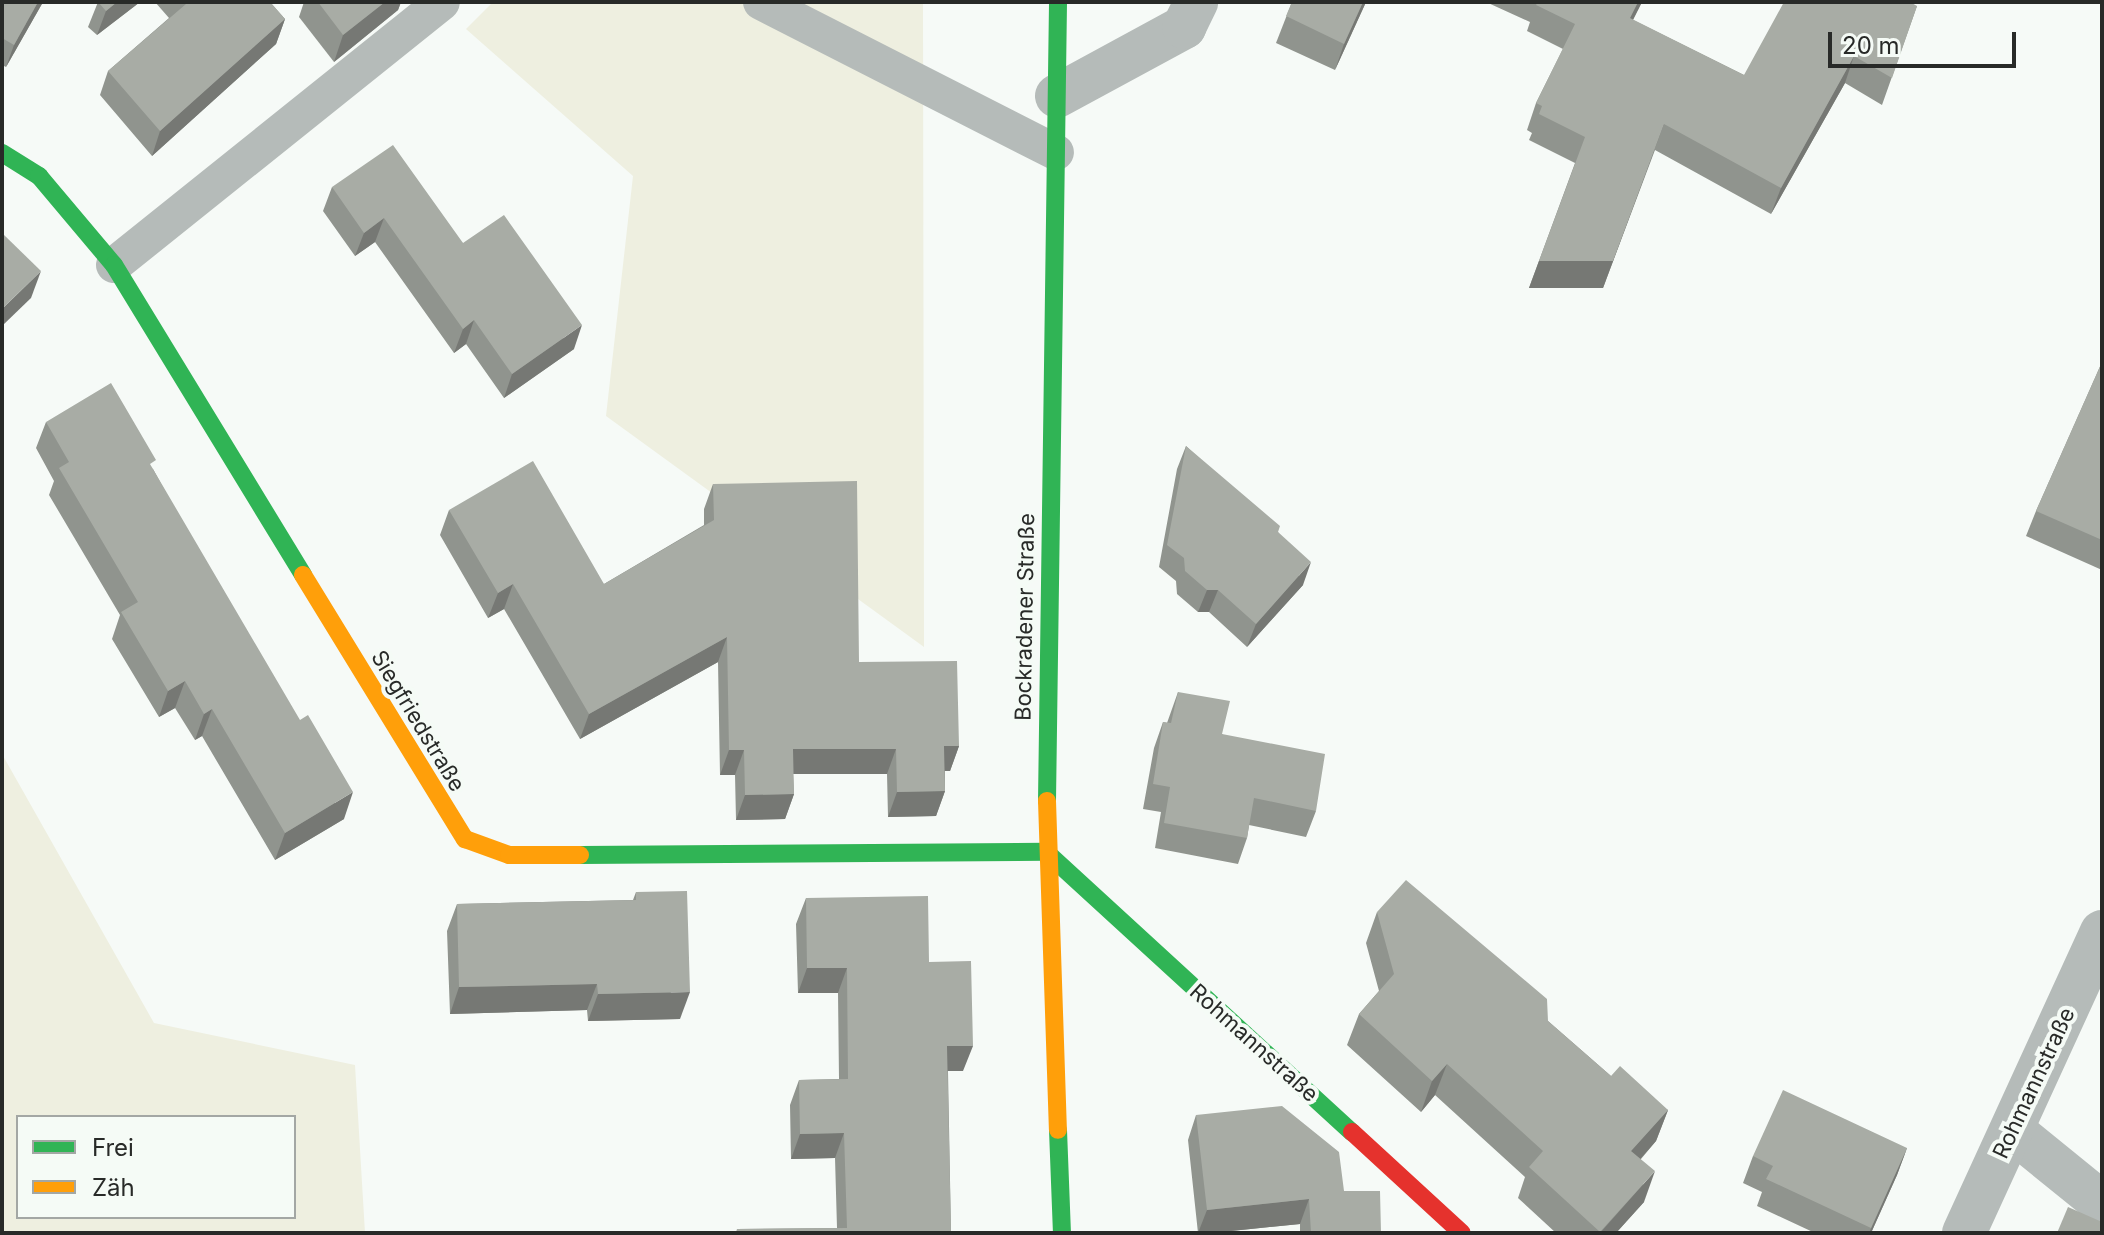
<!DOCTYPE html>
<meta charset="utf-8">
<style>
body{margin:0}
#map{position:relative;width:2104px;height:1235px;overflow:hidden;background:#f6faf7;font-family:Inter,sans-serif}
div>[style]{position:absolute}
.green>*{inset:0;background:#eeefe0}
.lane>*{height:36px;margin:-18px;padding:0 18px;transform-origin:18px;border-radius:18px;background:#b5bbb9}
.street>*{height:44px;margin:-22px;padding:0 22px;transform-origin:22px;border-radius:22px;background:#b5bbb9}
.fast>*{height:18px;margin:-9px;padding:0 9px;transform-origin:9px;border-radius:9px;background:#30b455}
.slow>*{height:18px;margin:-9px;padding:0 9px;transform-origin:9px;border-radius:9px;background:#ff9f0a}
.jam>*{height:18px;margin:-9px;padding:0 9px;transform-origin:9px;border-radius:9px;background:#e5322d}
.wall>*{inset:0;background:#90948e}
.shaded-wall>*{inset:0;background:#767874}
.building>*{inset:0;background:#a8aca5}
span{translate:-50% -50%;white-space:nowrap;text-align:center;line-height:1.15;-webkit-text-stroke:8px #f5fbf6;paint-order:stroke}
.street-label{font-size:22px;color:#282a28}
.frame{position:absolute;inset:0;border:4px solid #282a28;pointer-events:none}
.legend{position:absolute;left:16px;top:1115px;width:280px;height:104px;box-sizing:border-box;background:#f5fbf6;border:2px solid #a3a7a4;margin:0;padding:10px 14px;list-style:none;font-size:24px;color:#282a28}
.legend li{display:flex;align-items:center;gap:16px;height:40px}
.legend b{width:40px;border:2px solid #a3a7a4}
.scale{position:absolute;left:1828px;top:32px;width:188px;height:36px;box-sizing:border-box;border:4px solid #282a28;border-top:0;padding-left:10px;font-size:24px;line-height:28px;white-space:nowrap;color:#282a28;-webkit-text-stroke:6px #f5fbf6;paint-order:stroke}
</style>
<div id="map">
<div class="green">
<div style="clip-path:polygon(493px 2px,923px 2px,924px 647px,606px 416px,633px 176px,466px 29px)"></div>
<div style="clip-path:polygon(evenodd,2px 754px,154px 1023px,355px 1065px,365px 1233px,2px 1233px,2px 754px,18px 1117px,294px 1117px,294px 1217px,18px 1217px,18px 1117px)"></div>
</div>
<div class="lane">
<div style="left:761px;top:2px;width:331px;rotate:27deg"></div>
<div style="left:114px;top:265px;width:420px;rotate:-38.7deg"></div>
</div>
<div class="street">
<div style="left:1057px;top:96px;width:145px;rotate:-28.5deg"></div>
<div style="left:1184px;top:27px;width:28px;rotate:-64deg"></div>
<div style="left:2013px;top:1131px;width:114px;rotate:39deg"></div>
<div style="left:1964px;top:1233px;width:331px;rotate:-65.4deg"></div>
</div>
<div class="fast">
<div style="left:2px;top:153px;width:44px;rotate:31.9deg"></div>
<div style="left:39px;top:176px;width:116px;rotate:49.9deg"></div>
<div style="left:114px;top:265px;width:363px;rotate:58.6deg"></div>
<div style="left:1047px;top:801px;width:799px;rotate:-89.21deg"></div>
<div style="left:580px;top:855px;width:466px;rotate:-0.4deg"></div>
<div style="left:1046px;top:852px;width:415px;rotate:42.5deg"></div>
<div style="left:1058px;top:1130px;width:103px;rotate:87.8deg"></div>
</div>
<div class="slow">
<div style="left:303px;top:575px;width:310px;rotate:58.5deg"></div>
<div style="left:465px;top:839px;width:47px;rotate:20deg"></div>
<div style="left:509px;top:855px;width:71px"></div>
<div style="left:1047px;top:801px;width:329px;rotate:88.1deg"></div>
</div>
<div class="jam">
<div style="left:1352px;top:1132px;width:149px;rotate:42.6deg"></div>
</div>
<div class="wall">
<div style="clip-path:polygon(2px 2px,43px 2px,6px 67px,2px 65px)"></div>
<div style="clip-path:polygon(98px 2px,140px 2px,97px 35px,88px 27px)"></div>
<div style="clip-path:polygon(155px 2px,270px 2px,285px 19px,276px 44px,152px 156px,100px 95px,108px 71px,169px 18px)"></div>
<div style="clip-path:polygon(304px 2px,401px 2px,398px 10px,334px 62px,299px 17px)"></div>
<div style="clip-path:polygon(1292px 2px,1366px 2px,1335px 70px,1276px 43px)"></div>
<div style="clip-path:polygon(1486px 2px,1642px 2px,1633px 20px,1744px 75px,1917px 6px,1882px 105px,1845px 83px,1771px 214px,1655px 150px,1603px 288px,1529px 288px,1575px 163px,1529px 140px,1532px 133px,1527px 130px,1536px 103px,1563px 49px,1527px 31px,1530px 22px)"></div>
<div style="clip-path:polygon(332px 187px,463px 243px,574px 349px,504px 398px,466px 344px,454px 353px,375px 242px,355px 256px,323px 211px)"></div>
<div style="clip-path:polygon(2102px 362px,2102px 570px,2026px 536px,2036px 511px)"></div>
<div style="clip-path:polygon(46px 422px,153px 469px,344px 819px,275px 860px,202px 736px,195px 740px,175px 708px,159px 717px,112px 639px,120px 615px,49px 495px,54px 481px,36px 448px)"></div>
<div style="clip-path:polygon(1186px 446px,1278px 532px,1303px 585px,1247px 647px,1209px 612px,1198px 612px,1177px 594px,1176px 581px,1159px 567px,1177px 469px)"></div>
<div style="clip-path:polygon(713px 484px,859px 662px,959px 746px,950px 771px,945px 771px,945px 791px,936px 816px,888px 817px,887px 774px,793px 774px,794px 794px,785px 819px,736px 820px,735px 775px,720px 775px,718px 662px,580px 739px,504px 609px,488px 618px,440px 535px,449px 510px,604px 584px,704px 525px,704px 509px)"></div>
<div style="clip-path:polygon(1178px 692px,1222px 734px,1316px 811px,1306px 837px,1249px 825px,1247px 838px,1238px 864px,1155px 848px,1161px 812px,1143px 809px,1154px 748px,1163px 722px,1167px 723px)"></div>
<div style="clip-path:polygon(636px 892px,680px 1019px,588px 1021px,587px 1010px,450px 1014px,447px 931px,457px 904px,633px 900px)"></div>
<div style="clip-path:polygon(806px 898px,929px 962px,963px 1071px,948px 1071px,951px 1233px,736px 1233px,737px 1229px,837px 1228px,835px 1158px,791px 1159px,790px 1105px,799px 1080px,839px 1079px,838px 993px,798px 993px,796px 924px)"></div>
<div style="clip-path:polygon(1377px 912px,1548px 1021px,1611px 1076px,1668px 1110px,1656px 1141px,1641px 1159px,1644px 1202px,1616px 1233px,1556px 1233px,1518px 1198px,1525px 1177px,1435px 1095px,1421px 1112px,1347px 1045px,1359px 1014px,1379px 991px,1366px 943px)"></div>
<div style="clip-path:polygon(1196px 1115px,1344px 1191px,1381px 1233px,1300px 1233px,1300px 1224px,1212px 1233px,1198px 1233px,1188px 1140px)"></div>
<div style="clip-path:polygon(1907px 1148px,1897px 1175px,1871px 1233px,1815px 1233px,1757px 1206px,1762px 1192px,1743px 1183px,1753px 1156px)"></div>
</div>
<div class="shaded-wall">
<div style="clip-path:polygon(38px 2px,43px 2px,6px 67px,14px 45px)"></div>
<div style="clip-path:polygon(117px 2px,140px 2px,97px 35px,106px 11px)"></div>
<div style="clip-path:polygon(385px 2px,401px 2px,398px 10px,334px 62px,343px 35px)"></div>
<div style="clip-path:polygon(1363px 2px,1366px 2px,1335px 70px,1344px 44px)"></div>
<div style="clip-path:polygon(1638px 2px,1642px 2px,1620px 45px,1630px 18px)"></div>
<div style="clip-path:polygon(285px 19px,276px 44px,152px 156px,160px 131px)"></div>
<div style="clip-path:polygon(1854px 56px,1845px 83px,1771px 214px,1781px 188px)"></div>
<div style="clip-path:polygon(1664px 124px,1603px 288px,1529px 288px,1539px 261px)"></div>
<div style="clip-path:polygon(384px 218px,375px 242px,355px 256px,364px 233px)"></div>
<div style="clip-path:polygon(41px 271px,31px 298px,2px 326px,2px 309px)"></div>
<div style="clip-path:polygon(474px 320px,466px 344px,454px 353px,463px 329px)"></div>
<div style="clip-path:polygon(582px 325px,574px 349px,504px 398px,512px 374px)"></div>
<div style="clip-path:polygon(1311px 562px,1303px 585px,1247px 647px,1256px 624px)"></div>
<div style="clip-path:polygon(513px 584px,504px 609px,488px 618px,498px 593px)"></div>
<div style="clip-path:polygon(1207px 590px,1218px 590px,1209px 612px,1198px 612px)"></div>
<div style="clip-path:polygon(727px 637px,718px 662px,580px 739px,589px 714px)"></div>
<div style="clip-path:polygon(185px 681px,175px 708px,159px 717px,168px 691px)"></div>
<div style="clip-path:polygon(212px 709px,202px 736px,195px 740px,204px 714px)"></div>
<div style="clip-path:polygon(944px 746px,959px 746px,950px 771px,935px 771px)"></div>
<div style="clip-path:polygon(793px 749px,896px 749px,887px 774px,784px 774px)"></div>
<div style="clip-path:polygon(729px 750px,744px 750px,735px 775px,720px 775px)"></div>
<div style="clip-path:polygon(945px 791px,936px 816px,888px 817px,897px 792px)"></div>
<div style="clip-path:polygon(353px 792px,344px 819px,275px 860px,285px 833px)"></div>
<div style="clip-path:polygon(794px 794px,785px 819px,736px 820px,745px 795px)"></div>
<div style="clip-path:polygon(807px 968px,847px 968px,838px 993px,798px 993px)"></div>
<div style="clip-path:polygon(597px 984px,587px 1010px,450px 1014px,459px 987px)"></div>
<div style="clip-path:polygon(690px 992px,680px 1019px,588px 1021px,598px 994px)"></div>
<div style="clip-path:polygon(947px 1046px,973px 1046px,963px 1071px,938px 1071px)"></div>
<div style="clip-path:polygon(1447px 1064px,1435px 1095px,1421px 1112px,1432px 1081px)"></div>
<div style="clip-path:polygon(1668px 1110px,1656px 1141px,1620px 1182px,1631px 1151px)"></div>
<div style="clip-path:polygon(844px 1133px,835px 1158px,791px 1159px,800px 1134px)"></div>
<div style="clip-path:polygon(1907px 1148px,1897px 1175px,1871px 1233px,1869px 1233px)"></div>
<div style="clip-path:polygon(1655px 1171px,1644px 1202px,1616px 1233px,1600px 1233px)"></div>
<div style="clip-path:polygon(1309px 1199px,1300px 1224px,1212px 1233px,1198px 1233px,1207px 1210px)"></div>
</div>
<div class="building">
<div style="clip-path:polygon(2px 2px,38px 2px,14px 45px,2px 38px)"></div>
<div style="clip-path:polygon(98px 2px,117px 2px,106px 11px)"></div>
<div style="clip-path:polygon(185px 2px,270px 2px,285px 19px,160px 131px,108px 71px,186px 4px)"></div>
<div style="clip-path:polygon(318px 2px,385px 2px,343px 35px)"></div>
<div style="clip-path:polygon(1292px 2px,1363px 2px,1344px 44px,1286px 16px)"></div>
<div style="clip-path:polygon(1538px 2px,1638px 2px,1630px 18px,1744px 75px,1784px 2px,1910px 2px,1917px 6px,1892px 78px,1854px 56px,1781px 188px,1664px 124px,1613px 261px,1539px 261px,1585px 137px,1539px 114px,1542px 106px,1536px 103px,1575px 24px,1536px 5px)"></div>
<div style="clip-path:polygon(393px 145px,463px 243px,504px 215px,582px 325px,512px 374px,474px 320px,463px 329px,384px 218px,364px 233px,332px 187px)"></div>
<div style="clip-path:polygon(2px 233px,41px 271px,2px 309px)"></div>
<div style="clip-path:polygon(2102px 362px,2102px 540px,2036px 511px)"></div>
<div style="clip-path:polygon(111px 383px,156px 460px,150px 464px,300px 720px,308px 715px,353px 792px,285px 833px,212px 709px,204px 714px,185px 681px,168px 691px,121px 612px,138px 602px,59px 468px,69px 462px,46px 422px)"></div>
<div style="clip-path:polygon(1186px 446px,1280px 526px,1278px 532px,1311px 562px,1256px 624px,1218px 590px,1207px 590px,1185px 571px,1184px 558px,1167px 545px)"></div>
<div style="clip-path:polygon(533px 461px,604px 584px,714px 520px,713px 484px,857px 481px,859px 662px,957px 661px,959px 746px,944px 746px,945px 791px,897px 792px,896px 749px,793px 749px,794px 794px,745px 795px,744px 750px,729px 750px,727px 637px,589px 714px,513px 584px,498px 593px,449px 510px)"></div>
<div style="clip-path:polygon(1178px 692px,1230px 701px,1222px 734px,1325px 754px,1316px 811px,1254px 798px,1247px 838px,1164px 823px,1170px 787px,1153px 784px,1163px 722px,1171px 723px)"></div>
<div style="clip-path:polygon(1406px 880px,1547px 999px,1548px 1021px,1611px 1076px,1620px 1066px,1668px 1110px,1631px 1151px,1655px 1171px,1600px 1232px,1529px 1167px,1543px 1151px,1447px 1064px,1432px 1081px,1359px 1014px,1394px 974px,1377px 912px)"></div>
<div style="clip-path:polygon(687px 891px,690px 992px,598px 994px,597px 984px,459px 987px,457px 904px,636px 900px,636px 892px)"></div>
<div style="clip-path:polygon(928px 896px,929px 962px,971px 961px,973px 1046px,947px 1046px,951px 1233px,737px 1233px,737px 1229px,847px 1228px,844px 1133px,800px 1134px,799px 1080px,848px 1079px,847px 968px,807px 968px,806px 898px)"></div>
<div style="clip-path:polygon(1783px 1090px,1907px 1148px,1871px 1228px,1766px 1179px,1773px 1166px,1753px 1156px)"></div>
<div style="clip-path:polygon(1282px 1106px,1339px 1152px,1344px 1191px,1380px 1191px,1381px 1233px,1311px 1233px,1309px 1199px,1207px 1210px,1196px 1115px)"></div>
<div style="clip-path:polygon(2068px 1207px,2102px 1222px,2102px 1233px,2057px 1233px)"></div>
</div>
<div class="street-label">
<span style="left:1025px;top:617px;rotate:-89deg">Bockradener Straße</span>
<span style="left:418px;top:721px;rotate:59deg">Siegfriedstraße</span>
<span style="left:1254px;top:1043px;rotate:42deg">Rohmannstraße</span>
<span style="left:2034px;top:1083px;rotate:-65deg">Rohmannstraße</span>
</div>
<div class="frame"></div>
<ul class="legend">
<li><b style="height:10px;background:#30b455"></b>Frei</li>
<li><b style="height:10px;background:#ff9f0a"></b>Zäh</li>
</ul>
<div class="scale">20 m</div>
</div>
